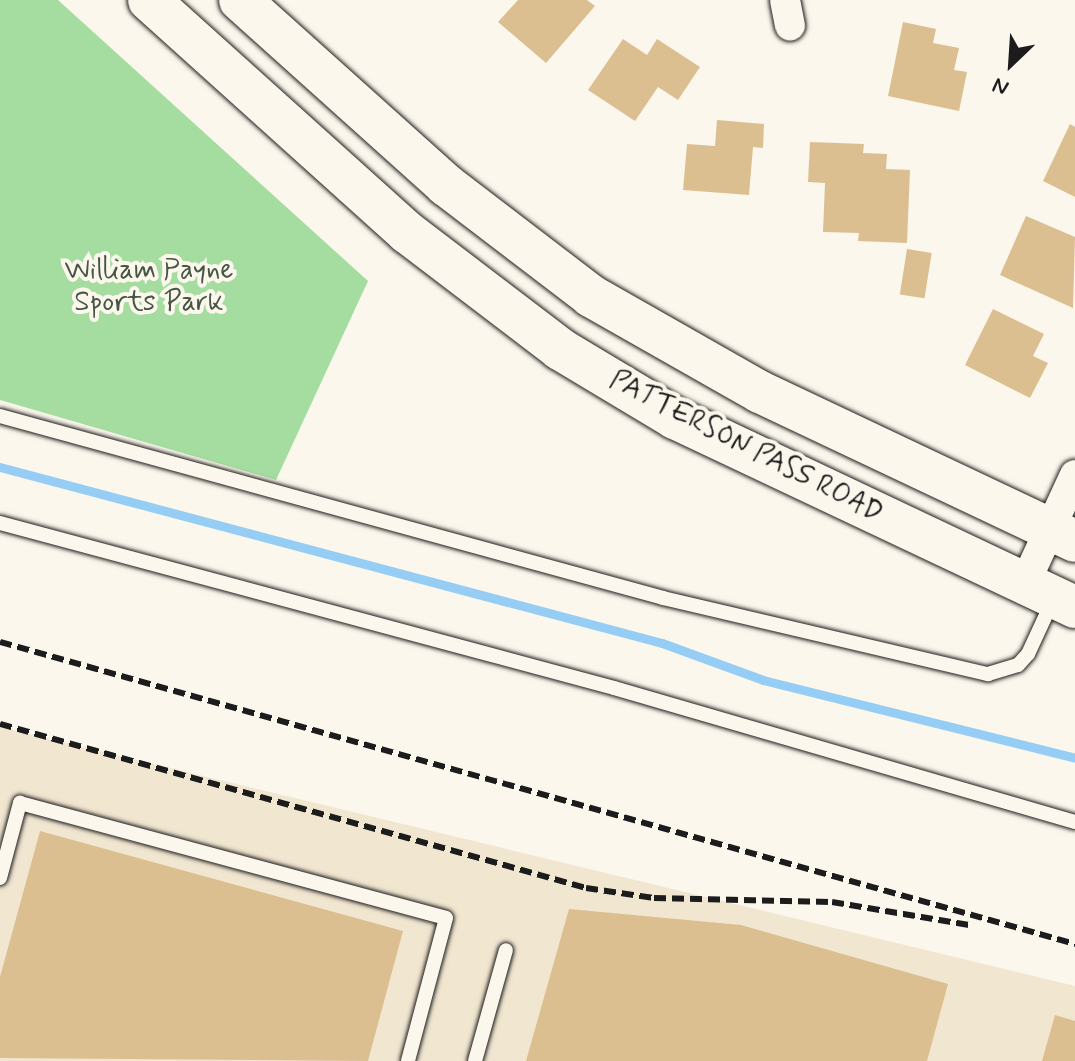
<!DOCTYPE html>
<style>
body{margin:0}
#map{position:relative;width:1075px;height:1061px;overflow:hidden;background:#fbf7ec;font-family:Mynerve,sans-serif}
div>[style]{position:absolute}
.built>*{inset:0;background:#f1e6d0}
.green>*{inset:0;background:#a5dda1}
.stream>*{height:9px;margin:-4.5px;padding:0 4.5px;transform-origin:4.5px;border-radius:4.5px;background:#95cdf4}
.building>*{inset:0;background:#dbbf90;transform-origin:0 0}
.roads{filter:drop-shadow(0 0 2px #1c1c1c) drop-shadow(0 0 2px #1c1c1c)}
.lane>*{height:14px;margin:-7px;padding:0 7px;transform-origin:7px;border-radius:7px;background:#fbf7ec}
.street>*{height:30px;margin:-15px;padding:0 15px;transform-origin:15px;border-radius:15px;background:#fbf7ec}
.secondary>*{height:42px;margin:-21px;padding:0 21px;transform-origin:21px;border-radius:21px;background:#fbf7ec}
.rail>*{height:6px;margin-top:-3px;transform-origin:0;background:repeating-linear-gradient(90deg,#1c1c1c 0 12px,transparent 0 18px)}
span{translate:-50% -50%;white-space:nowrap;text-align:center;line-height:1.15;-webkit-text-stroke:8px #fbf7ec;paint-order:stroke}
.park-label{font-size:28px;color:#455644}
.street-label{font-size:28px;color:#1c1c1c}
.north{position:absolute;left:971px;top:24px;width:80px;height:80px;-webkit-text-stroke:6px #fbf7ec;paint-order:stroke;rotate:205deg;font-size:22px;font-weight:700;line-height:32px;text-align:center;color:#1c1c1c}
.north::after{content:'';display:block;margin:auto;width:28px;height:36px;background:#1c1c1c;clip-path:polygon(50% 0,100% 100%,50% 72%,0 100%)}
</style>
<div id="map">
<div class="built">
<div style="clip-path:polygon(0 727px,1075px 986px,1075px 1061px,0 1061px)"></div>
</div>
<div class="green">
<div style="clip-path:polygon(0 0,58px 0,368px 281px,276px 480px,0 400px)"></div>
</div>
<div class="stream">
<div style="left:0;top:467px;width:685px;rotate:14.89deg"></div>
<div style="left:662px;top:643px;width:108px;rotate:20.1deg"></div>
<div style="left:763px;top:680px;width:322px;rotate:14deg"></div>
</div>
<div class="building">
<div style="clip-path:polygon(518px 0,587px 0,595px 6px,546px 63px,498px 22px)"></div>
<div style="clip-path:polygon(903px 22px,936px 29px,933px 43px,959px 48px,954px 70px,967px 72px,959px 111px,888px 96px)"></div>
<div style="clip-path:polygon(623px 39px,647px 55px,657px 39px,700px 67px,678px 100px,658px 87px,635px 121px,588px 90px)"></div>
<div style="clip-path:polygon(717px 120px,764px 124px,763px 148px,753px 147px,749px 195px,683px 190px,687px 144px,715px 146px)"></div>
<div style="clip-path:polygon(1070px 124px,1075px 127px,1075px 197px,1043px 181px)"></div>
<div style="clip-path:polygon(810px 142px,864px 144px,863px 153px,887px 154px,886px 169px,910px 170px,907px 243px,858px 241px,859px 233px,823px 232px,825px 183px,808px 182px)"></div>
<div style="clip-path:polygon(1026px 216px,1075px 237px,1073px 308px,1000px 275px)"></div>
<div style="left:907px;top:249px;width:25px;height:46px;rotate:9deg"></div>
<div style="clip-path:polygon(993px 309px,1044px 334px,1033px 356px,1048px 363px,1030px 398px,965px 365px)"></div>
<div style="clip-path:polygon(40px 831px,403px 931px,368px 1061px,0 1058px,0 977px)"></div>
<div style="clip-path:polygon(569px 909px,741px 925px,948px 984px,927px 1061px,526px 1061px)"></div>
<div style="clip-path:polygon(1055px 1015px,1075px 1021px,1075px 1061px,1042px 1061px)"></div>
</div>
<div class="roads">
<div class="lane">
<div style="left:0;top:416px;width:688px;rotate:15.35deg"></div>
<div style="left:663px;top:598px;width:334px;rotate:13.2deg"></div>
<div style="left:988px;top:674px;width:31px;rotate:-17deg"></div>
<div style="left:1018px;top:665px;width:15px;rotate:-48deg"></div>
<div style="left:1028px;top:654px;width:60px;rotate:-65.2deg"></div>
<div style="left:0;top:523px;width:636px;rotate:15.04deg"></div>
<div style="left:614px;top:688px;width:480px;rotate:16.2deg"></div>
<div style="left:0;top:878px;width:78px;rotate:-75.1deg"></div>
<div style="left:20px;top:803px;width:441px;rotate:15.1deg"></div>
<div style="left:446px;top:918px;width:148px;rotate:104.9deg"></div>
<div style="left:475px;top:1061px;width:115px;rotate:-74.4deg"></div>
</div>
<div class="street">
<div style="left:785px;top:0;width:26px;rotate:79deg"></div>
<div style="left:1025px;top:583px;width:119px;rotate:-65.2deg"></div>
</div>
<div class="secondary">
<div style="left:149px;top:0;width:348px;rotate:42deg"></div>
<div style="left:408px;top:233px;width:191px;rotate:37.3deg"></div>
<div style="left:560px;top:349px;width:134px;rotate:31deg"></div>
<div style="left:675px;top:418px;width:442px;rotate:25.3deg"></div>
<div style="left:240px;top:0;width:277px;rotate:41.9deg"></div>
<div style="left:446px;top:185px;width:183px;rotate:37.4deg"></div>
<div style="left:591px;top:296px;width:194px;rotate:29.6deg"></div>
<div style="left:760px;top:392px;width:348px;rotate:25.3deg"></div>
</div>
</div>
<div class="rail">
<div style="left:0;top:642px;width:1117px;rotate:15.69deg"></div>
<div style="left:0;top:724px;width:609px;rotate:15.63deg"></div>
<div style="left:586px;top:888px;width:69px;rotate:8.4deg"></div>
<div style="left:654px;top:898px;width:178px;rotate:1.3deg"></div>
<div style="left:832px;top:902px;width:139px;rotate:9.5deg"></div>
</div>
<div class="park-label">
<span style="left:149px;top:287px">William Payne<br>Sports Park</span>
</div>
<div class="street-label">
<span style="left:746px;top:447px;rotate:27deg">PATTERSON PASS ROAD</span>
</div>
<div class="north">N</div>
</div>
